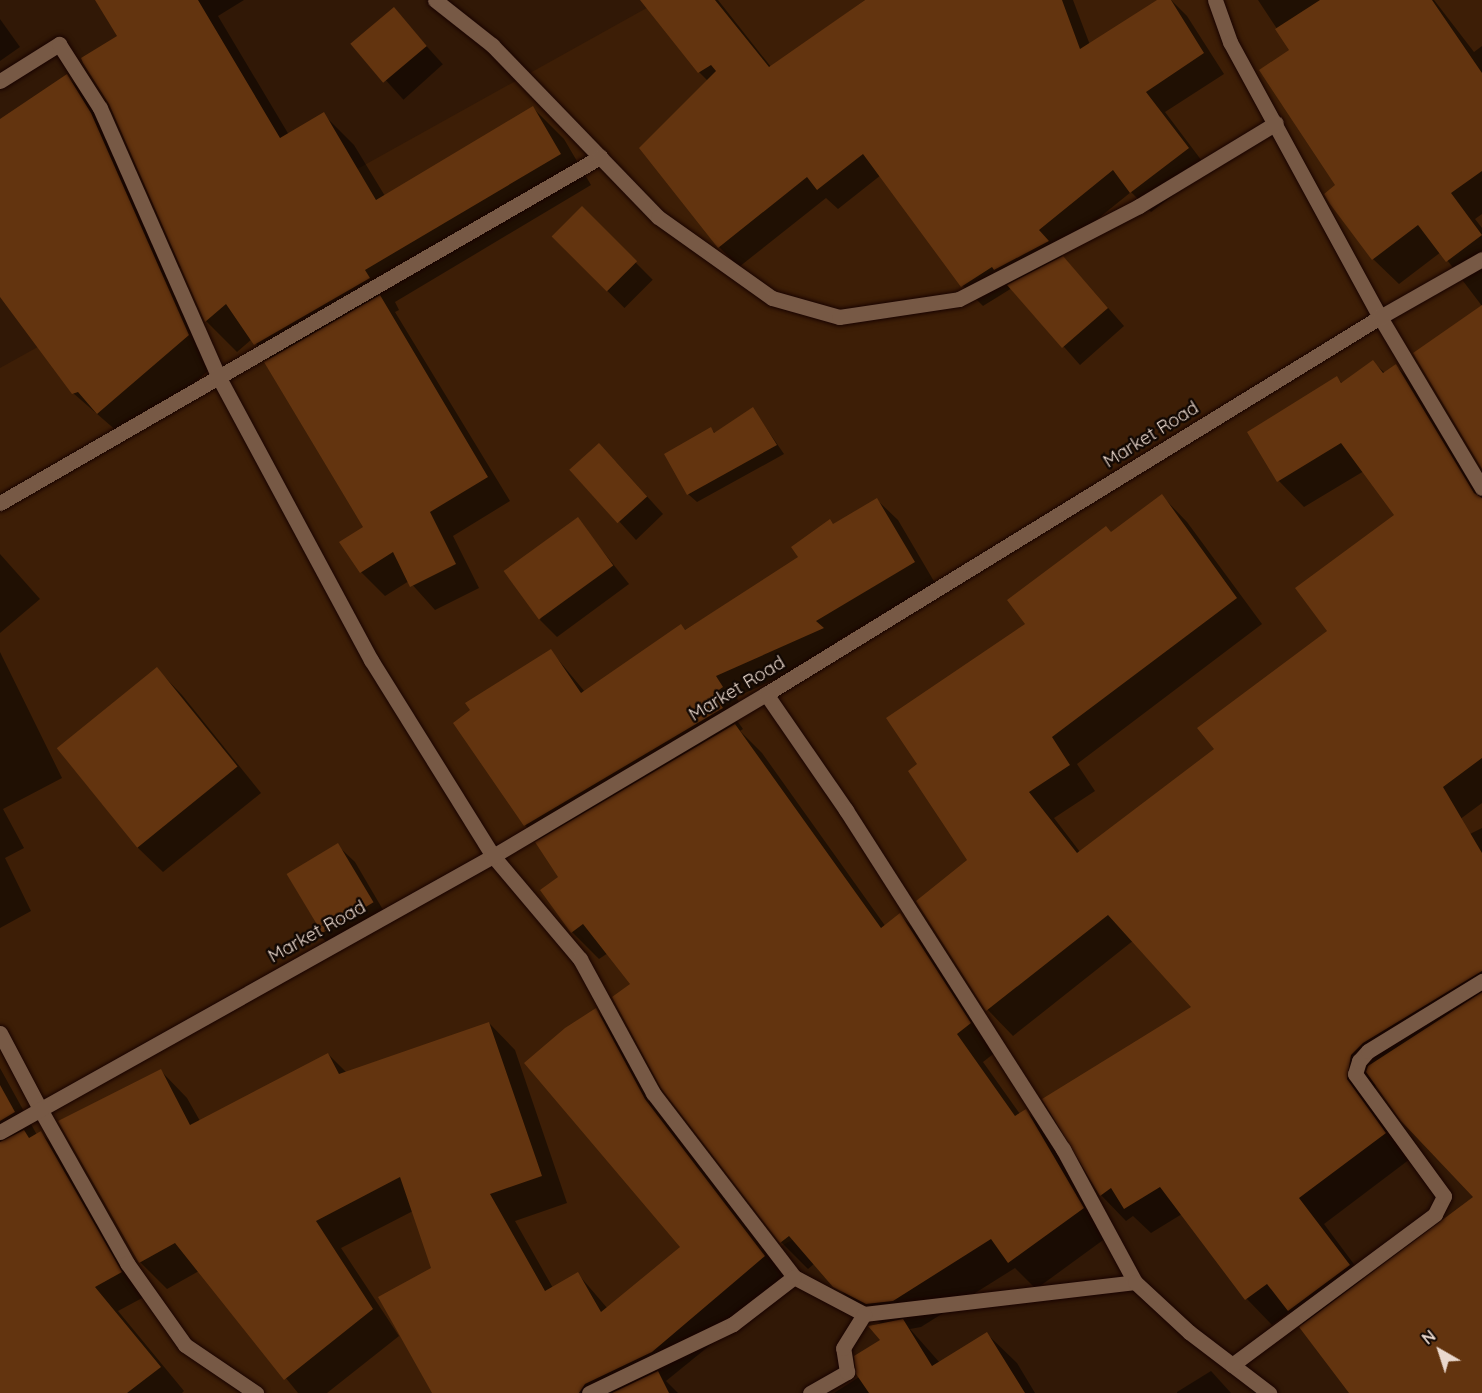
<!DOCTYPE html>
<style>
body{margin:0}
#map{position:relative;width:1482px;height:1393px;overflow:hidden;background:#311806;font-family:Quicksand,sans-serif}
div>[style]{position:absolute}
.built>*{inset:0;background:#3d1e06}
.shadow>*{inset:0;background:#0007;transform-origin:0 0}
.building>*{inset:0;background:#63340f;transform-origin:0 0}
.roads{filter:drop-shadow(0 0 2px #180300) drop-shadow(0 0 2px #180300)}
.street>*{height:15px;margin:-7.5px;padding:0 7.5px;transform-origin:7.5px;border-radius:7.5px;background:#775945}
.secondary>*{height:15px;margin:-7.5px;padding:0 7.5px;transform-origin:7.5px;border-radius:7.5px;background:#775945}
span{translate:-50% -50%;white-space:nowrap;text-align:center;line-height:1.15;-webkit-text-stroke:5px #110702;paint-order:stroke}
.street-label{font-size:18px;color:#ead8cd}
.north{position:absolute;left:1410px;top:1321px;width:60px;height:60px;-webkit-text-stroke:4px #110702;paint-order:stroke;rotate:321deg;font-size:16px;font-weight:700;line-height:24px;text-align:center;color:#ead8cd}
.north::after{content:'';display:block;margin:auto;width:21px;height:27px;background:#ead8cd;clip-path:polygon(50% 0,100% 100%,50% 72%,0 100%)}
</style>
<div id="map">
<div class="built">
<div style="clip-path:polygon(661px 0,1482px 0,1482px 867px,1207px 1021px,503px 1393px,0 1393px,0 368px)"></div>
</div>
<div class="shadow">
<div style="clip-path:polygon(97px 0,244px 0,218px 16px,289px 135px,323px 114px,354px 145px,385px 196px,533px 108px,564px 139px,591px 185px,395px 302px,399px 310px,395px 312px,510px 501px,453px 536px,479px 588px,435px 610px,409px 581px,385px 596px,361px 572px,341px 542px,365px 528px,271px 360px,252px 339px,237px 352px,206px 321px,110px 103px,119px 37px)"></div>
<div style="clip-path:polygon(661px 0,718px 0,771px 67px,865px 0,1073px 0,1090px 45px,1160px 0,1171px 0,1187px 16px,1224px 74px,1165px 112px,1208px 169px,1151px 212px,1131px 192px,1058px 251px,1124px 326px,1080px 365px,1012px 288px,983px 306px,963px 286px,881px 175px,838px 209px,826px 198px,739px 267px,719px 247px,708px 81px,699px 72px)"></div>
<div style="clip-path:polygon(1258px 0,1434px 0,1474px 52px,1482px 46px,1482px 214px,1475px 219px,1482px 228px,1482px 306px,1441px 252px,1399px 284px,1373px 259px,1337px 185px,1291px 50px)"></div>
<div style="left:394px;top:10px;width:73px;height:53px;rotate:48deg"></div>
<div style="clip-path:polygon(0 19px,20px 47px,0 61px)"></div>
<div style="clip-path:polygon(67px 76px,94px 104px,216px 364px,162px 411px,119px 433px,73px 393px,0 254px,0 121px)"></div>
<div style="left:582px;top:209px;width:100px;height:40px;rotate:45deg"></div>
<div style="clip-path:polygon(evenodd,1373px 362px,1385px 373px,1396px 366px,1422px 391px,1482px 492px,1482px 803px,1379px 879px,1482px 828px,1482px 1393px,1351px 1393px,1304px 1325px,1290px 1312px,1272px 1325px,1247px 1299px,1182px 1214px,1151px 1233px,1133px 1216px,1126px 1221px,1101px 1195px,1194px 1007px,1134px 940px,1013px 1036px,988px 1010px,918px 901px,969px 860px,919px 765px,1027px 625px,1112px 533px,1162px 496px,1187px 522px,1262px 624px,1077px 764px,1095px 791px,1054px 818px,1080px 852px,1216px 749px,1329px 631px,1396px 515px,1364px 471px,1304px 507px,1279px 481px,1249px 432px,1337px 378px,1343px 384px,1373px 362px,1376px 1084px,1475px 1197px,1365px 1279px,1324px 1224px,1410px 1159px,1372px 1106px,1376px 1084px)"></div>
<div style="clip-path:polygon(753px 409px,784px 454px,697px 502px,688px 494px,711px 429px,716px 434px)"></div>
<div style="clip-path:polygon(616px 462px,663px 514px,636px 540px,572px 469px)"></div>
<div style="clip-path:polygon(877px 500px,898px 520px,935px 583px,836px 642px,843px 649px,736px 697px,743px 708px,733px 715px,743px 729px,740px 731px,762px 753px,886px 927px,900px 915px,927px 942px,997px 1051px,983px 1062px,1020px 1114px,1026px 1111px,1053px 1138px,1110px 1235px,1036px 1289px,1015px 1268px,921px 1327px,910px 1329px,940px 1363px,987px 1334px,1017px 1363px,1035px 1393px,834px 1393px,859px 1377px,882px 1340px,870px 1326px,881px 1323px,862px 1313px,815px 1263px,808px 1269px,781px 1242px,662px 1087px,632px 984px,608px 953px,599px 959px,572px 932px,560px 877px,541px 841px,525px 825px,551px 651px,585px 692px,801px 558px,834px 525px)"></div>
<div style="clip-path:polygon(577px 519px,629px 584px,557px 637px,540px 620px)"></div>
<div style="clip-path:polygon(0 554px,40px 599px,0 633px)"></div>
<div style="clip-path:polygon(0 652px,62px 778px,3px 809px,24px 848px,5px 858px,31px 911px,0 928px)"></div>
<div style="clip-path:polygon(157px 669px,182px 695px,261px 793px,163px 872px,137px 847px)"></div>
<div style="clip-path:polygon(337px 845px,355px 862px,389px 920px,336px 951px,318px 934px)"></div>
<div style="clip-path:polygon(596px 1010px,620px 1035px,789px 1281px,666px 1381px,678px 1393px,434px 1393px,432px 1268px,413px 1211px,341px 1248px,399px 1336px,327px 1393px,298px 1393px,199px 1271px,167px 1289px,140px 1262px,161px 1071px,187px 1098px,200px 1121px,328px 1054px,347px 1073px,489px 1023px,515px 1050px,567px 1203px,515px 1221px,553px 1288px,578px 1274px,608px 1309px,682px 1247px)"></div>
<div style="clip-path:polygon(0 1068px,37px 1135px,41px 1133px,65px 1157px,144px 1297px,118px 1311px,184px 1391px,182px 1393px,0 1393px)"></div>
<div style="clip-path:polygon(1211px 1371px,1231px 1393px,1177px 1393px,1177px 1392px)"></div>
</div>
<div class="building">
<div style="clip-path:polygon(95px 0,198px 0,280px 138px,324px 112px,376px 200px,533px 106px,561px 154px,365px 270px,370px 278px,254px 345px,226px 304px,205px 322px,109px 104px,83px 63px,81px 58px,117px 36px)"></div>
<div style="clip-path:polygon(640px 0,715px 0,769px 67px,865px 0,1062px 0,1080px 49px,1157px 0,1171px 0,1204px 53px,1146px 92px,1189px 148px,1130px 193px,1113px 170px,1039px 230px,1049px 241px,994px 270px,992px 267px,961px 287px,863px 154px,817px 190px,807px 177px,718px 248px,639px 148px,716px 71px,711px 65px,698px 73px)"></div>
<div style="clip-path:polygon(1320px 0,1432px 0,1482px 73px,1482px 171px,1451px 193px,1482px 235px,1446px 262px,1418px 225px,1372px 260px,1330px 204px,1324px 194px,1335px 185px,1259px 70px,1289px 50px,1275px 29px)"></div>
<div style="left:394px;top:7px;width:51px;height:57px;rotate:50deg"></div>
<div style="clip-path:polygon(67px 74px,91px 113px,189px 335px,97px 414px,78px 392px,72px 394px,0 297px,0 119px)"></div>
<div style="left:582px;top:206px;width:78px;height:43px;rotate:45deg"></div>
<div style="clip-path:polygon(1063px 256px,1108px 308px,1062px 348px,1007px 285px)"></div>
<div style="clip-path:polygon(380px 295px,488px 477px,430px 512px,456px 564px,410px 587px,393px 552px,360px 573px,339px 542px,363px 527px,264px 362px)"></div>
<div style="clip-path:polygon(1482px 305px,1482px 469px,1413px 353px)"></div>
<div style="clip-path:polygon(1373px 360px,1383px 373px,1396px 364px,1474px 493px,1482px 498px,1482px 758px,1443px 787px,1482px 853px,1482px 971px,1363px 1043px,1351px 1055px,1347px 1079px,1386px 1133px,1299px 1198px,1350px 1265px,1288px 1311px,1267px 1284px,1245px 1300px,1160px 1187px,1124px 1209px,1111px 1188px,1100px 1196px,1042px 1099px,1191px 1007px,1108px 915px,986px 1011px,916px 901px,967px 860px,908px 771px,917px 764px,886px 718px,1025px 624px,1007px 600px,1106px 526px,1111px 532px,1162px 494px,1237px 598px,1052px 737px,1070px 765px,1029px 792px,1077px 853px,1214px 749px,1197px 728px,1327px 631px,1295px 588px,1394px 515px,1341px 443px,1277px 482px,1247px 432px,1337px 376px,1341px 383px)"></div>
<div style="clip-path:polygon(753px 407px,777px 445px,687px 495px,664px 454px,711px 427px,714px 433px)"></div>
<div style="left:599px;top:443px;width:72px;height:40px;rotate:48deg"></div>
<div style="clip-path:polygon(877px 498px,915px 562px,816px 621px,824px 628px,716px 676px,723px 687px,713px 694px,723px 708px,524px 826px,453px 723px,470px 710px,465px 703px,551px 649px,581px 693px,681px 624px,685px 630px,798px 557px,791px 547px,830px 519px,833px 524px)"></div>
<div style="left:578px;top:517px;width:60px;height:92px;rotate:54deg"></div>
<div style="left:157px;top:667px;width:128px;height:129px;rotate:51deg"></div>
<div style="clip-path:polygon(735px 724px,881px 928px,900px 913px,971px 1023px,957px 1034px,1015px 1116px,1026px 1109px,1084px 1208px,1008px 1263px,991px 1239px,893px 1301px,866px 1304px,833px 1287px,789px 1236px,780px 1243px,661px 1088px,612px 997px,630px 984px,583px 924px,571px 933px,540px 890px,558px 877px,535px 842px)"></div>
<div style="left:338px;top:843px;width:69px;height:60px;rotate:59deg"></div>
<div style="clip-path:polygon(1482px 992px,1482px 1393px,1349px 1393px,1299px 1327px,1473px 1197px,1401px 1121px,1366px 1072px,1368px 1066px)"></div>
<div style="clip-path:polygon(596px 1008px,645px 1099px,765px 1256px,652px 1352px,585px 1384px,579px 1393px,432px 1393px,378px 1297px,431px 1268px,400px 1177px,316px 1221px,373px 1309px,284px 1380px,175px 1243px,139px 1263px,58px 1121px,161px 1069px,190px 1125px,328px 1053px,339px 1074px,489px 1022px,542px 1176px,490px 1194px,545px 1291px,578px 1272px,601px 1312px,680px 1247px,524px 1063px,565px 1028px)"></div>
<div style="clip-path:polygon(0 1085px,15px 1112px,0 1121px)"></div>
<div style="clip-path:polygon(24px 1130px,29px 1138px,41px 1131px,122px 1272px,95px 1287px,161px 1367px,127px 1393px,0 1393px,0 1142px)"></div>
<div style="clip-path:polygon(903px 1319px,932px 1366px,987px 1332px,1025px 1393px,869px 1393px,856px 1374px,854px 1356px,880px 1340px,868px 1326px)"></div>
<div style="clip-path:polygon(658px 1371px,669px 1393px,612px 1393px)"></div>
</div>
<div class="roads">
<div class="street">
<div style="left:435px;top:0;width:73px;rotate:38.3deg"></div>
<div style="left:492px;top:45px;width:156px;rotate:46deg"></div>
<div style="left:1215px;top:0;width:45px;rotate:70.3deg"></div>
<div style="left:1230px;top:42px;width:313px;rotate:61.4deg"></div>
<div style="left:1380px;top:317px;width:199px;rotate:59.2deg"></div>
<div style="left:0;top:81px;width:70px;rotate:-32.1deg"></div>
<div style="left:59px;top:44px;width:76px;rotate:57.4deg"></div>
<div style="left:100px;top:108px;width:293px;rotate:66.2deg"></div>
<div style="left:218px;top:376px;width:323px;rotate:61.7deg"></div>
<div style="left:371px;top:660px;width:231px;rotate:58.1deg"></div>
<div style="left:493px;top:856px;width:135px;rotate:49.8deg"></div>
<div style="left:580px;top:959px;width:153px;rotate:61.4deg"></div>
<div style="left:653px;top:1093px;width:232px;rotate:52.5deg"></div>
<div style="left:794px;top:1277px;width:79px;rotate:27.9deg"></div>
<div style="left:864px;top:1314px;width:273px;rotate:-6.7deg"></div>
<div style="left:0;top:503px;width:693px;rotate:-29.97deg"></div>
<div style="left:600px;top:157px;width:83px;rotate:46deg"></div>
<div style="left:658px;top:217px;width:140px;rotate:35.4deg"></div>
<div style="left:772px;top:298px;width:70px;rotate:15.8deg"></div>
<div style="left:839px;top:317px;width:121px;rotate:-8.5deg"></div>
<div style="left:959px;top:299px;width:203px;rotate:-27.3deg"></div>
<div style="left:1139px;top:206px;width:160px;rotate:-31.2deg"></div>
<div style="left:766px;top:694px;width:141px;rotate:55.4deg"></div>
<div style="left:846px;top:810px;width:403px;rotate:57.4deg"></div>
<div style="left:1063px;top:1149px;width:151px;rotate:61.6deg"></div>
<div style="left:1135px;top:1282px;width:74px;rotate:42.8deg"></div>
<div style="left:1189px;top:1332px;width:101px;rotate:37.3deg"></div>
<div style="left:40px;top:1109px;width:177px;rotate:60.5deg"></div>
<div style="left:127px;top:1263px;width:100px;rotate:54.7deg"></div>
<div style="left:185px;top:1345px;width:86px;rotate:34.1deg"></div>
<div style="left:1232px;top:1365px;width:253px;rotate:-36.6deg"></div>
<div style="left:1435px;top:1214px;width:20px;rotate:-63deg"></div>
<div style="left:1444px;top:1196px;width:151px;rotate:-126.1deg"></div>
<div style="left:1355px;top:1074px;width:14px;rotate:-73deg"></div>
<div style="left:1359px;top:1061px;width:13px;rotate:-48deg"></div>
<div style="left:1368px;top:1051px;width:134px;rotate:-31.6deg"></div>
<div style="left:589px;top:1393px;width:160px;rotate:-25.6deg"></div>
<div style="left:733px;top:1324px;width:77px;rotate:-37.6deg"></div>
<div style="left:810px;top:1393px;width:43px;rotate:-29.6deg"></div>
<div style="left:847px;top:1372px;width:24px;rotate:-99deg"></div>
<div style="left:843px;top:1348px;width:40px;rotate:-58deg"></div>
</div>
<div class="secondary">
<div style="left:0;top:1033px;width:86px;rotate:62.2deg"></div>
<div style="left:0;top:1132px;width:565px;rotate:-29.24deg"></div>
<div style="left:493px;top:856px;width:317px;rotate:-30.7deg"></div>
<div style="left:766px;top:694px;width:721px;rotate:-31.55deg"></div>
<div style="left:1380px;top:317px;width:117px;rotate:-29.6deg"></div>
</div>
</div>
<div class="street-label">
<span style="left:1151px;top:435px;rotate:-32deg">Market Road</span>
<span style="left:737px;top:689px;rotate:-31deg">Market Road</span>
<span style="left:317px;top:932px;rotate:-29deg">Market Road</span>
</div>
<div class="north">N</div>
</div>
